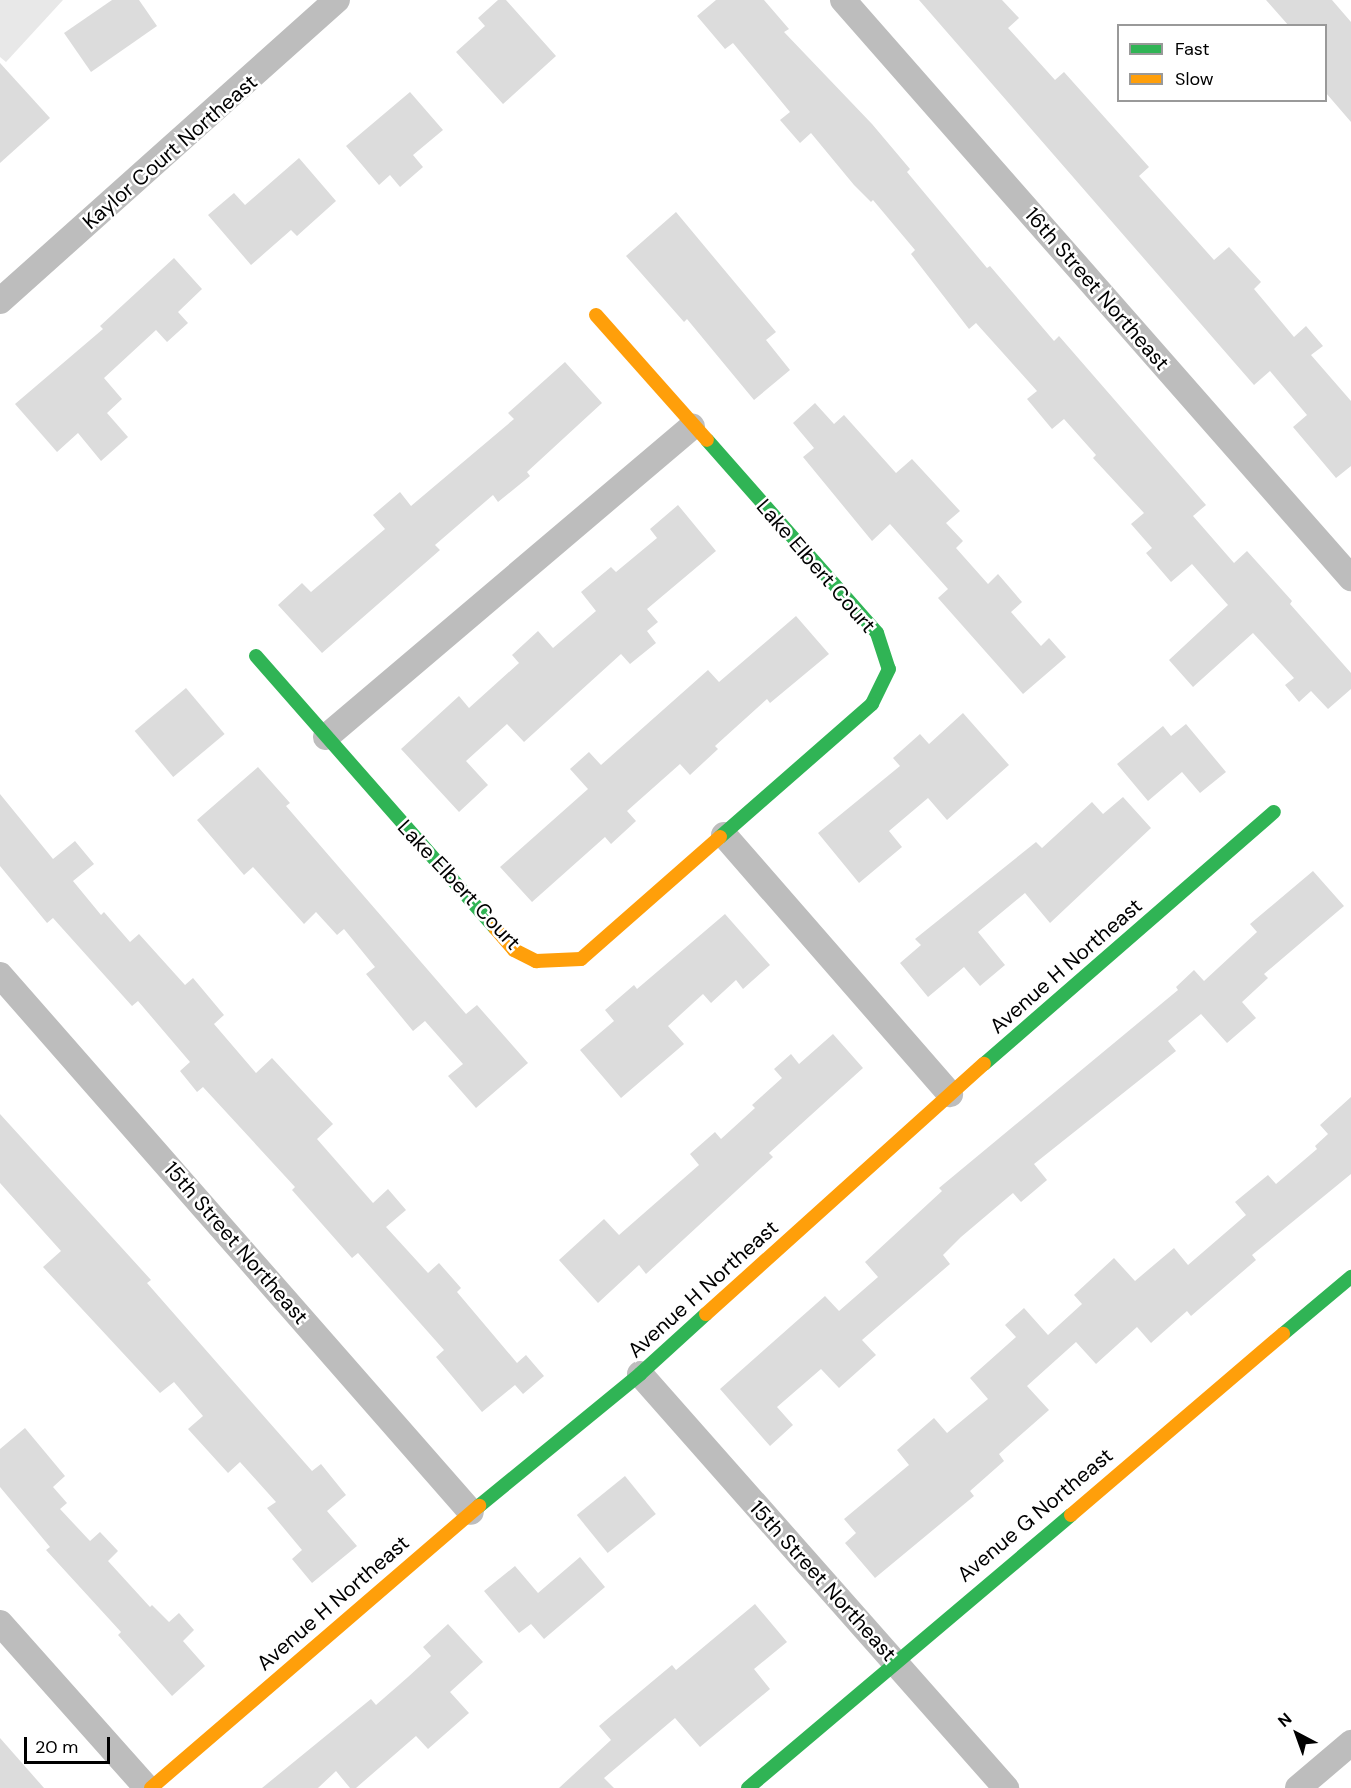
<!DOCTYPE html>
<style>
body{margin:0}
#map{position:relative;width:1351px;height:1788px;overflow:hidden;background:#fff;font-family:"DM Sans",sans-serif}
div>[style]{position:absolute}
.green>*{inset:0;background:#e8e8e8}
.building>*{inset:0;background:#dcdcdc;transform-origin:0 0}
.street>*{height:26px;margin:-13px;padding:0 13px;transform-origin:13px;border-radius:13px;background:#bdbdbd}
.fast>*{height:14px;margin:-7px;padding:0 7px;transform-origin:7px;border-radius:7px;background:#30b455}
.slow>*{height:14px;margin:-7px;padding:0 7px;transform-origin:7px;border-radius:7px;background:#ff9f0a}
span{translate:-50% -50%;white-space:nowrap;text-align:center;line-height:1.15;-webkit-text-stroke:5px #fff;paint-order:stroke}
.street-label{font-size:21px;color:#000}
.legend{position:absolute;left:1117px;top:24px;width:210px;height:78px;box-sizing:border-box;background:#fff;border:2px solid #999;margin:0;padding:8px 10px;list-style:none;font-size:18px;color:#000}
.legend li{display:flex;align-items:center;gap:12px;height:30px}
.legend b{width:30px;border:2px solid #999}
.north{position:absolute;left:1267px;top:1704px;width:60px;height:60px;-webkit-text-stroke:4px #fff;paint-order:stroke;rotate:319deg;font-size:16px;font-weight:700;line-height:24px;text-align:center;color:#000}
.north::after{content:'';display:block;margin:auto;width:21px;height:27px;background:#000;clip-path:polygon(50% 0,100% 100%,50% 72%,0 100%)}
.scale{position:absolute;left:24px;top:1737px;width:86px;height:27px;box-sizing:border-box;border:3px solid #000;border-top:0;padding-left:8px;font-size:18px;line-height:21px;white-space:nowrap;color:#000;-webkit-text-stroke:4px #fff;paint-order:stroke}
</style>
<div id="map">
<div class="green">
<div style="clip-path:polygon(0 0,63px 0,6px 62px,0 57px)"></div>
</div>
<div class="building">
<div style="clip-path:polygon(112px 0,139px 0,157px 26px,91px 72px,64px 33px)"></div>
<div style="clip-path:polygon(498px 0,506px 0,556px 56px,503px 104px,456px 52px,485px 26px,478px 18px)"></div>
<div style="clip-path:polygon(716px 0,764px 0,789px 29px,784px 32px,872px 124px,910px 169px,907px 172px,987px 268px,990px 266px,1054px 341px,1059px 336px,1206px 505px,1193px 516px,1234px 563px,1247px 551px,1292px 601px,1290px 604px,1351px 673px,1351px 689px,1328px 709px,1311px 691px,1299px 702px,1285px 685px,1294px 678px,1253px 633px,1193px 687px,1169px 660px,1228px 605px,1192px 564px,1171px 582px,1146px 553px,1152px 548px,1131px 524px,1144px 513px,1093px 458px,1096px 455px,1064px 419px,1052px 429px,1027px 399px,1037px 391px,976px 323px,969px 329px,911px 254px,915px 250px,873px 200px,871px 202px,854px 185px,811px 133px,800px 143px,780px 120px,790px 112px,733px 43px,725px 49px,697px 16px)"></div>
<div style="clip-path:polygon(919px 0,1002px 0,1019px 18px,1008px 28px,1055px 80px,1064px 72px,1149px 167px,1139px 176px,1214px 260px,1229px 247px,1261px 282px,1254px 289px,1294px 337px,1306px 326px,1323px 346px,1311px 355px,1351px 401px,1351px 466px,1336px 478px,1293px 427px,1307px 415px,1270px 371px,1254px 385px)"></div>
<div style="clip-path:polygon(1266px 0,1332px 0,1351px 22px,1351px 122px,1326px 93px,1326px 26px,1289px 26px)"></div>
<div style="clip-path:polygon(0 63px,50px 118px,0 163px)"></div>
<div style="clip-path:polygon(410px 92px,443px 130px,413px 155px,423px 167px,400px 187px,390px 175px,379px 185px,346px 146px)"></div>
<div style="clip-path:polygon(299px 158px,336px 201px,297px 236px,291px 230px,251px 265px,208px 215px,234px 193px,245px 205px)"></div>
<div style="clip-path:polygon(676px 212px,776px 332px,766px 340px,790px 370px,754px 400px,687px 319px,684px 322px,626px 256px)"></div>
<div style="clip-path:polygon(174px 258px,202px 289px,178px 312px,188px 323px,167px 342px,156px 330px,104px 378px,122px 399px,107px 413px,128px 437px,101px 461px,78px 433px,57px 452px,15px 404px,103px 329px,100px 326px)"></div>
<div style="clip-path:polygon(565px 362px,602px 403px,527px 472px,530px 476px,498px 502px,493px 495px,435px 545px,440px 550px,322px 653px,278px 605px,302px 583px,311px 592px,385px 529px,373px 515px,400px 492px,411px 506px,514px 419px,508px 413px)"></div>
<div style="clip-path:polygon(815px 403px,834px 424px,844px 415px,896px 473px,912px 459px,960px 511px,946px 523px,963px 541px,956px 548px,988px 584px,998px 574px,1022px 602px,1011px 612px,1041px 646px,1049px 638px,1066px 657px,1023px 694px,938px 598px,948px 589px,890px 524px,872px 541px,803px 457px,814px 448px,793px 423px)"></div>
<div style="clip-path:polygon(678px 505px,716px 551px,647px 609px,658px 622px,647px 631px,656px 643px,630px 664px,621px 654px,524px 742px,507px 724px,466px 761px,488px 785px,459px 812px,401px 749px,459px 696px,469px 708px,519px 663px,512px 655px,538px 631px,553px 648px,596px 611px,581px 592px,611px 567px,616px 572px,657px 538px,650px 529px)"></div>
<div style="clip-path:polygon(796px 616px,829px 654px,770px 703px,767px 699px,715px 746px,718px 749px,690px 775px,680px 764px,627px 811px,636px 821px,611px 844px,605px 837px,532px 902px,500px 867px,588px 789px,570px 769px,589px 752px,601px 765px,708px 670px,719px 682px)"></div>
<div style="left:186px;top:688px;width:60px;height:67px;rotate:50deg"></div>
<div style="clip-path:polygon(963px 713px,1009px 765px,947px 820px,928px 798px,889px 831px,902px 847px,859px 883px,818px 833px,900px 766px,893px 758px,920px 734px,929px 744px)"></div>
<div style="clip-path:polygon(1186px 724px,1226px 772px,1200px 793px,1182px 772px,1148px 801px,1117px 764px,1163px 726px,1171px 736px)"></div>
<div style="clip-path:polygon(258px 767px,290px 803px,286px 806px,466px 1014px,477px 1005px,528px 1063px,476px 1108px,448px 1076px,463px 1064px,425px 1021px,413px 1031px,366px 974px,375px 967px,344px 929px,337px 935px,316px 912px,304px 924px,253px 867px,244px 875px,197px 820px)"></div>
<div style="clip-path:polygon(0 794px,53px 859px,75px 841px,94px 864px,73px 881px,101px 915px,104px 912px,130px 942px,139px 934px,185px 985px,193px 978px,224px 1015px,214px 1024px,256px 1073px,272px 1058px,333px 1124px,317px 1139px,373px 1203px,388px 1189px,406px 1210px,386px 1227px,428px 1273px,439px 1263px,461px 1288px,457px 1292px,517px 1363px,526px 1355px,544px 1376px,523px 1394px,515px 1385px,482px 1412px,436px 1357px,444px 1350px,358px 1253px,352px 1258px,292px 1190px,295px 1187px,203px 1087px,197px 1092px,180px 1071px,190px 1062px,138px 1001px,132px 1006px,53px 918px,47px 923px,0 866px)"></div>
<div style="clip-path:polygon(1123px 797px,1151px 828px,1050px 923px,1025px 893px,978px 932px,1005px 965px,980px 986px,964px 967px,928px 997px,900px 963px,921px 945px,915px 939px,1036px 842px,1042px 848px,1092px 802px,1103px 814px)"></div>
<div style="clip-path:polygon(1313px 871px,1344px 906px,1264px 974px,1268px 978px,1242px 1002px,1256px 1018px,1227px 1043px,1201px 1014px,1168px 1041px,1176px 1051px,1034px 1164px,1047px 1180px,1021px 1202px,1013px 1193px,961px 1237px,943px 1255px,950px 1264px,862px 1340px,876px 1355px,839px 1388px,821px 1369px,777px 1407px,793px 1425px,770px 1446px,720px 1389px,825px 1296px,839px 1311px,878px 1277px,865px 1262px,942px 1191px,939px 1188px,1178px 990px,1176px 987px,1194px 970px,1204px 981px,1257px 932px,1250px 924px)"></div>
<div style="clip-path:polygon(725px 914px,770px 965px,743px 989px,736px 980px,711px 1003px,703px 994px,668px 1026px,684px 1044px,621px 1098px,580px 1050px,614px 1021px,605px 1010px,634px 985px,637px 989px)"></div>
<div style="clip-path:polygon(833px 1034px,863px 1068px,769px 1153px,773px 1157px,646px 1274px,639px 1265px,598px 1303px,559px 1260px,604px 1219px,619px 1235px,699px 1165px,690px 1154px,715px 1132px,721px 1139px,755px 1108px,752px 1105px,782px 1078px,774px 1069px,791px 1054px,799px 1064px)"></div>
<div style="clip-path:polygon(1351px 1097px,1351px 1174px,1252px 1255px,1256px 1260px,1191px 1316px,1187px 1311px,1151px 1343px,1137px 1327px,1096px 1364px,1076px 1342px,1027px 1386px,1049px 1410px,999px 1454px,1004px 1461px,970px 1491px,974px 1496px,875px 1578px,845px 1543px,856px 1533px,844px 1519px,909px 1465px,897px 1450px,934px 1418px,947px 1433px,988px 1399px,970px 1378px,1016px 1337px,1005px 1325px,1024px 1308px,1048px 1335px,1082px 1304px,1074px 1295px,1114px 1258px,1135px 1281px,1174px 1248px,1188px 1265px,1246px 1215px,1235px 1202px,1268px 1175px,1276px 1184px,1317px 1149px,1315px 1146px,1328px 1134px,1320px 1125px)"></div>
<div style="clip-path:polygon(0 1114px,151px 1280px,147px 1283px,312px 1471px,321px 1464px,346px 1495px,327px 1511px,357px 1546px,312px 1583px,292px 1559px,302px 1550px,267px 1508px,276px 1502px,240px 1462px,228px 1473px,188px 1429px,203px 1416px,174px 1382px,160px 1393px,43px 1267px,61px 1251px,0 1183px)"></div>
<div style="clip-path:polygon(25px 1428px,65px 1476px,53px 1487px,67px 1503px,60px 1509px,90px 1541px,100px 1532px,118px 1551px,108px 1561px,150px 1607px,152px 1605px,169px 1622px,179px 1613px,194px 1630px,183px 1641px,205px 1666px,172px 1696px,118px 1635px,121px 1632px,46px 1550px,50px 1547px,0 1487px,0 1449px)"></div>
<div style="left:625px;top:1476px;width:49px;height:62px;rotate:51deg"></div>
<div style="clip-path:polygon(580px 1557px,605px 1587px,544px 1639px,531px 1624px,519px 1633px,484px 1591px,515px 1566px,538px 1593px)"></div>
<div style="clip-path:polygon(755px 1604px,787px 1642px,754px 1669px,770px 1689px,700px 1747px,675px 1718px,604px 1778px,614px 1788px,559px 1788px,611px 1740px,599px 1726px,672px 1665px,676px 1670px)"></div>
<div style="clip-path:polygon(448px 1624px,483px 1662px,450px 1692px,469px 1713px,428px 1749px,416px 1736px,356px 1788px,350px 1788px,336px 1771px,318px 1788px,262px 1788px,371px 1699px,376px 1705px,408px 1677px,431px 1656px,423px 1647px)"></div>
<div style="clip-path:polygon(0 1738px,44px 1788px,0 1788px)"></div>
</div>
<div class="street">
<div style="left:843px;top:0;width:770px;rotate:48.69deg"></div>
<div style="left:0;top:301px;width:452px;rotate:-41.8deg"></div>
<div style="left:326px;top:737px;width:480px;rotate:-40.3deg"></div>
<div style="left:724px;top:835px;width:344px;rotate:48.9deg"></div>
<div style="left:0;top:975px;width:714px;rotate:48.75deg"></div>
<div style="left:640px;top:1374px;width:553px;rotate:48.52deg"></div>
<div style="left:0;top:1623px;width:221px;rotate:48.3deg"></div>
<div style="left:1298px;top:1788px;width:70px;rotate:-40.3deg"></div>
</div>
<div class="fast">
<div style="left:707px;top:440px;width:257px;rotate:48.6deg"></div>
<div style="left:877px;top:633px;width:38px;rotate:72deg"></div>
<div style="left:889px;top:669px;width:39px;rotate:116deg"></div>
<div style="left:872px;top:704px;width:202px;rotate:138.8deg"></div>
<div style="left:256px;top:656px;width:362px;rotate:48.7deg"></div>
<div style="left:984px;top:1064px;width:384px;rotate:-41deg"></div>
<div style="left:1283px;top:1334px;width:89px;rotate:-40deg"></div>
<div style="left:479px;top:1506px;width:208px;rotate:-39.3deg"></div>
<div style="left:640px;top:1374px;width:89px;rotate:-42.3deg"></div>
<div style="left:748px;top:1788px;width:423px;rotate:-40.2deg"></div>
</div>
<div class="slow">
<div style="left:596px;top:315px;width:167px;rotate:48.4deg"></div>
<div style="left:495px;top:928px;width:29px;rotate:49deg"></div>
<div style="left:514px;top:950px;width:25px;rotate:27deg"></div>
<div style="left:536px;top:961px;width:45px;rotate:-2.5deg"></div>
<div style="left:581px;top:959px;width:185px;rotate:-41.3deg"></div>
<div style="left:706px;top:1314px;width:374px;rotate:-42deg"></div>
<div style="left:1071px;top:1515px;width:279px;rotate:-40.5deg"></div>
<div style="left:151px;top:1788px;width:433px;rotate:-40.7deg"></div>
</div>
<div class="street-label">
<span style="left:170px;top:152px;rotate:-41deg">Kaylor Court Northeast</span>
<span style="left:1097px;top:289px;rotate:49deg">16th Street Northeast</span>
<span style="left:816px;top:566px;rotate:49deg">Lake Elbert Court</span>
<span style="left:459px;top:885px;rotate:47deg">Lake Elbert Court</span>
<span style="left:1066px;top:966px;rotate:-41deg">Avenue H Northeast</span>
<span style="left:236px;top:1243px;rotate:49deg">15th Street Northeast</span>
<span style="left:703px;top:1289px;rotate:-42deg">Avenue H Northeast</span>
<span style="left:1035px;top:1515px;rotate:-40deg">Avenue G Northeast</span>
<span style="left:823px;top:1581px;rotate:48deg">15th Street Northeast</span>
<span style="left:333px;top:1603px;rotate:-41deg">Avenue H Northeast</span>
</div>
<ul class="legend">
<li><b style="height:8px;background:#30b455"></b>Fast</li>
<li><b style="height:8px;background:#ff9f0a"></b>Slow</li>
</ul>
<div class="north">N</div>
<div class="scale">20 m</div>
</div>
